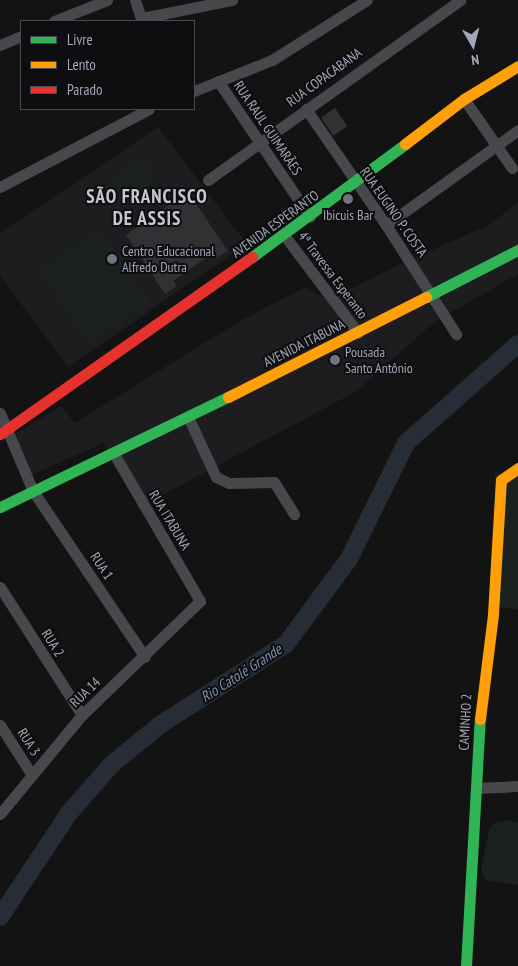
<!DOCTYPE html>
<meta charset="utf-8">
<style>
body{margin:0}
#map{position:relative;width:518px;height:966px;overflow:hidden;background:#131313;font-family:"PT Sans Narrow",sans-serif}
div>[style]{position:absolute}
.built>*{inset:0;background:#1d1d1f}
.green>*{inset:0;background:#1b221d;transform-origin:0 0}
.river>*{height:18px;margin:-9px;padding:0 9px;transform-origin:9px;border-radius:9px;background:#262d36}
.building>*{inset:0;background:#313133;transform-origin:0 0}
.street>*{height:11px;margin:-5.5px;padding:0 5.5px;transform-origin:5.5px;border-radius:5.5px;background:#47484c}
.fast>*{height:11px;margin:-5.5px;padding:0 5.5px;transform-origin:5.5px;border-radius:5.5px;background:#30b455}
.slow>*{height:11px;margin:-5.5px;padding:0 5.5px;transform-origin:5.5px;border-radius:5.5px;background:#ff9f0a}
.jam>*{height:11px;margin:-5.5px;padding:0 5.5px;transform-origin:5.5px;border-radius:5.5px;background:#e5322d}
.dots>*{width:14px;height:14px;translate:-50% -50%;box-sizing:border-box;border:2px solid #0e0d0f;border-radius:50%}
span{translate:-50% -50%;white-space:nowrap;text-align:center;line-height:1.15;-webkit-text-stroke:4px #0e0d0f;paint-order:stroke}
.street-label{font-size:14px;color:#a3a7b6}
.poi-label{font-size:14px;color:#a3a7b6}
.left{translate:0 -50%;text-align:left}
.water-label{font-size:15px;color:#7793b4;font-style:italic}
.district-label{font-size:19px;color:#c4c7d1;font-weight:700;letter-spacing:1px}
.legend{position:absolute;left:20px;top:20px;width:175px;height:90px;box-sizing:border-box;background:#0e0d0f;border:1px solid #4a4b52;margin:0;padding:6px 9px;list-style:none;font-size:15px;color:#a3a7b6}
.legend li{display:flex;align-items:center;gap:10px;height:25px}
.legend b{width:25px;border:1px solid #4a4b52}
.north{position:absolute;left:448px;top:20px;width:50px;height:50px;-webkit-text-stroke:4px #0e0d0f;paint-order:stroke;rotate:172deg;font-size:14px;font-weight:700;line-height:20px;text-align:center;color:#a3a7b6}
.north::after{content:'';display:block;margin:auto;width:18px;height:22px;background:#a3a7b6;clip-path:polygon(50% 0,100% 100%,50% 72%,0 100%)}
</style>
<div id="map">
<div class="built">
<div style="clip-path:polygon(158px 127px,247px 244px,68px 367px,0 275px,0 233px)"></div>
<div style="clip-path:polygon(518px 203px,518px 274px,434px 322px,357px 391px,140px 507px,104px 443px,29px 476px,16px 433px,61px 406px,75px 423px,238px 322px,306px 287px,329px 300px,400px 264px,487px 226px)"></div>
</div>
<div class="green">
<div style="left:143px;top:158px;width:26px;height:42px;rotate:58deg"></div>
<div style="left:100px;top:229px;width:88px;height:73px;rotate:56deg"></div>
<div style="clip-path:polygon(495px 472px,518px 475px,518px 609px,489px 606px)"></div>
<div style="clip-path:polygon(508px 820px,518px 823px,518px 885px,485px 880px,481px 868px,489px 830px,494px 823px)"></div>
</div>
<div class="river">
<div style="left:0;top:917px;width:125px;rotate:-56.4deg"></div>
<div style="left:69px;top:813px;width:65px;rotate:-48.7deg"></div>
<div style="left:112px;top:764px;width:63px;rotate:-39.2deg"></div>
<div style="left:161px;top:724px;width:148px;rotate:-32.6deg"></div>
<div style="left:286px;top:644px;width:106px;rotate:-53.5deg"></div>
<div style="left:349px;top:559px;width:129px;rotate:-63.8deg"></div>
<div style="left:406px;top:443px;width:149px;rotate:-41.5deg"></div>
</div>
<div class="building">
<div style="left:335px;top:108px;width:22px;height:17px;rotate:56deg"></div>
<div style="clip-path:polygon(188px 192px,228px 251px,216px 258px,213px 253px,173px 281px,177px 286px,165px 294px,126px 235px)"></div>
</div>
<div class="street">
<div style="left:135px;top:0;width:22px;rotate:72deg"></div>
<div style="left:142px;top:18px;width:92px;rotate:-11.3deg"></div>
<div style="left:54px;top:21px;width:57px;rotate:-21.6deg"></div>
<div style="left:0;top:45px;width:23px;rotate:-23deg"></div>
<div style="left:218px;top:81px;width:164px;rotate:55.9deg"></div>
<div style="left:194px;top:91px;width:84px;rotate:-21.7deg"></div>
<div style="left:272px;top:60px;width:112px;rotate:-32.3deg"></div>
<div style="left:464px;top:99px;width:84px;rotate:55.2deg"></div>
<div style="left:306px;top:109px;width:141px;rotate:55.4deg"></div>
<div style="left:386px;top:225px;width:130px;rotate:57.3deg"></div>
<div style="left:208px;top:180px;width:310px;rotate:-35.5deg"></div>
<div style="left:0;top:187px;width:168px;rotate:-27.6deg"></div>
<div style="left:386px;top:225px;width:163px;rotate:-35.7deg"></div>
<div style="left:284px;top:235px;width:123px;rotate:52.9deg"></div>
<div style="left:0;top:413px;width:85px;rotate:67.1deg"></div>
<div style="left:33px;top:491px;width:200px;rotate:56deg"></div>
<div style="left:188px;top:417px;width:66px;rotate:65deg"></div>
<div style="left:216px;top:477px;width:14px;rotate:25deg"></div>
<div style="left:229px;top:483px;width:45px;rotate:-1.3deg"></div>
<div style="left:274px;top:482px;width:38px;rotate:58deg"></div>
<div style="left:0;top:587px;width:152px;rotate:57.4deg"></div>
<div style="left:0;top:725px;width:59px;rotate:57.4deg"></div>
<div style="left:476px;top:788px;width:42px;rotate:-2.7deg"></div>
<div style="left:0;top:814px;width:129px;rotate:-50.4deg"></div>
<div style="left:82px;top:715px;width:164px;rotate:-44deg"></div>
<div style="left:200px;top:601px;width:170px;rotate:-120.3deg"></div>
</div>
<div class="fast">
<div style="left:252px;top:257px;width:190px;rotate:-36.4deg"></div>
<div style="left:426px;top:297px;width:103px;rotate:-27.1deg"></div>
<div style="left:0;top:507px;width:253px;rotate:-25.8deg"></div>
<div style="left:466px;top:966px;width:247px;rotate:-86.8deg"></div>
</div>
<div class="slow">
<div style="left:405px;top:144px;width:74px;rotate:-37.3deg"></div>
<div style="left:464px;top:99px;width:63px;rotate:-31.4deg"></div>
<div style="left:228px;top:397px;width:222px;rotate:-26.8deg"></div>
<div style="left:480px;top:719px;width:106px;rotate:-82.9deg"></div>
<div style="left:493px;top:614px;width:134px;rotate:-86.6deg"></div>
<div style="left:501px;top:480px;width:21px;rotate:-35deg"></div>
</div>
<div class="jam">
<div style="left:0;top:434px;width:308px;rotate:-35.1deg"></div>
</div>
<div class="dots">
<div style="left:348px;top:199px;background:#71737d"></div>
<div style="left:112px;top:259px;background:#71737d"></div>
<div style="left:335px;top:360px;background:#71737d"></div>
</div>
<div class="street-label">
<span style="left:324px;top:77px;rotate:-36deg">RUA COPACABANA</span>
<span style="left:268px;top:128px;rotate:56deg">RUA RAUL GUIMARÃES</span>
<span style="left:394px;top:212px;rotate:55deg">RUA EUGINO P. COSTA</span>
<span style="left:275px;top:224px;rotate:-36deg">AVENIDA ESPERANTO</span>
<span style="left:333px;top:275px;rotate:53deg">4ª Travessa Esperanto</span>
<span style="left:304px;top:343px;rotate:-27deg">AVENIDA ITABUNA</span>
<span style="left:170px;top:520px;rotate:59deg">RUA ITABUNA</span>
<span style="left:102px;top:566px;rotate:56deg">RUA 1</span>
<span style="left:53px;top:643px;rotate:58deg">RUA 2</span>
<span style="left:85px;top:692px;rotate:-44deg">RUA 14</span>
<span style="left:465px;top:722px;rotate:-87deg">CAMINHO 2</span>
<span style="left:29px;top:742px;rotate:58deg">RUA 3</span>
</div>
<div class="poi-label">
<span style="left:348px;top:215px">Ibicuis Bar</span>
<span class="left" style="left:122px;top:259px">Centro Educacional<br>Alfredo Dutra</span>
<span class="left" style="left:345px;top:360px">Pousada<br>Santo Antônio</span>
</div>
<div class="water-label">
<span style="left:241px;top:673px;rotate:-33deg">Rio Catolé Grande</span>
</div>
<div class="district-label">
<span style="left:147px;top:208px">SÃO FRANCISCO<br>DE ASSIS</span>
</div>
<ul class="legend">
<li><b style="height:6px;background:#30b455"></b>Livre</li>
<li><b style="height:6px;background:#ff9f0a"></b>Lento</li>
<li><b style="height:6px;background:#e5322d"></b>Parado</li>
</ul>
<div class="north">N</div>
</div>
